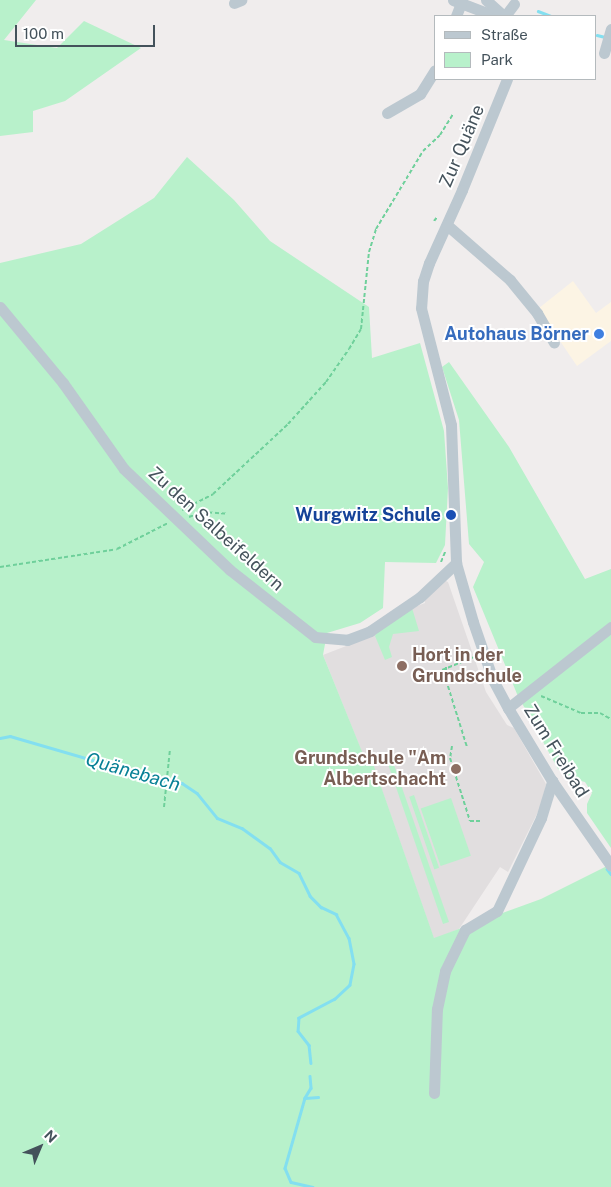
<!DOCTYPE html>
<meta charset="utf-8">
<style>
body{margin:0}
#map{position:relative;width:611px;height:1187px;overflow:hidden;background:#f0eded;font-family:"Public Sans",sans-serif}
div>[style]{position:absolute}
.commercial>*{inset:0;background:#fcf4e4}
.education>*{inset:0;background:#e1dedf}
.green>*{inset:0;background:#b8f1cb;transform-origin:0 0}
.stream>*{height:2.5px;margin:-1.25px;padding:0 1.25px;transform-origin:1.25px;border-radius:1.25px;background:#83dff0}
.path>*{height:2px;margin-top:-1px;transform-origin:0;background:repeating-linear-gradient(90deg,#6fd09b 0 4px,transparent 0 6.5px)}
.minor>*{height:11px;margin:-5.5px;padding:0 5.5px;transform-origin:5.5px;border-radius:5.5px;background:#bcc8d0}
.dots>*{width:14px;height:14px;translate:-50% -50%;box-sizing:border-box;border:2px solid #fff;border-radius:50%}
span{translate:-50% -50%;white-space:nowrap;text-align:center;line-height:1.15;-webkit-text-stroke:4px #fff;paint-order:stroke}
.street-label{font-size:18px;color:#44525b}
.shop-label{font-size:18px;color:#366cbe;font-weight:700}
.right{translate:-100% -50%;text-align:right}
.transit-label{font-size:18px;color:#164399;font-weight:700}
.education-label{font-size:18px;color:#785e54;font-weight:700}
.left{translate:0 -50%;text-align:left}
.water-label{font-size:19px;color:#078096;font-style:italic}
.legend{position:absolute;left:434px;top:15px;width:162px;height:65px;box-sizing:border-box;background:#fff;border:1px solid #b4babd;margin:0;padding:6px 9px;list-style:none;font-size:15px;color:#44525b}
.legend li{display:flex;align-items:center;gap:10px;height:25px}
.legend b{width:25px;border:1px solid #b4babd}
.north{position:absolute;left:15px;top:1122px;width:50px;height:50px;-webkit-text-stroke:4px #fff;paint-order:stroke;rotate:45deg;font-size:14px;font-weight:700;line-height:20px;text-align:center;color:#44525b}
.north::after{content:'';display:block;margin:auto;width:18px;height:22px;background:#44525b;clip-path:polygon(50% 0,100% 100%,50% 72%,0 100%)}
.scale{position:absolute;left:15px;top:25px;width:140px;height:22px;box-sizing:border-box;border:2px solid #44525b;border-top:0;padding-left:6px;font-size:15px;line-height:18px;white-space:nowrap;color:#44525b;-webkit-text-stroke:4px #fff;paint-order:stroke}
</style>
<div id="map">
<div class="commercial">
<div style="clip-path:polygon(573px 281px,596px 313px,611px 302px,611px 341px,577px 366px,560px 341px,557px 342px,539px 308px)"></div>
</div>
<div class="education">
<div style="clip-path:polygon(442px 579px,448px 582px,486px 692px,507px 725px,514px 728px,546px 784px,544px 800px,508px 872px,500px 867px,459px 929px,434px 939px,369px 753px,363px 755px,323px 655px,372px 636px,412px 608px,425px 603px,425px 597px)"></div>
</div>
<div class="green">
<div style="clip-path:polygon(0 0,36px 0,4px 40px,57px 48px,84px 21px,141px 48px,65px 101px,33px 111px,33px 132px,0 136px)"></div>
<div style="clip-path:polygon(187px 157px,234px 200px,270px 241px,369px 307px,372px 358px,420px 343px,444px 431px,448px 488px,445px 545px,436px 563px,385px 562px,383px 608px,360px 623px,327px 633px,323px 655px,363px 754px,369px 752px,434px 938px,541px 899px,611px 864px,611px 1187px,0 1187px,0 263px,81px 244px,154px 198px)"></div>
<div style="clip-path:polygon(449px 362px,509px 447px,585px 579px,611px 569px,611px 848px,587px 813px,587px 804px,592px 793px,585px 782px,569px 778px,558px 769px,517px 694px,473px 587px,484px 562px,469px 544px,459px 420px,442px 367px)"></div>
<div style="clip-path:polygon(412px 608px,419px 631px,393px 634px,389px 647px,392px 657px,385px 660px,375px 636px,377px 632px)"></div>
<div style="clip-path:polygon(393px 762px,449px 922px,443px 924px,388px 764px)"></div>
<div style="left:414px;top:795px;width:77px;height:5px;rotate:71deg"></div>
<div style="left:451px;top:798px;width:61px;height:32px;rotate:71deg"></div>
</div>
<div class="stream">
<div style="left:538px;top:11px;width:14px;rotate:21deg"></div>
<div style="left:597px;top:35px;width:8px;rotate:14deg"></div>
<div style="left:0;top:738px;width:10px;rotate:-11deg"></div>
<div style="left:10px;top:736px;width:161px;rotate:16.2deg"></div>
<div style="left:165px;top:781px;width:17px;rotate:7deg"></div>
<div style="left:182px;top:783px;width:18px;rotate:34deg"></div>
<div style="left:197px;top:793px;width:32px;rotate:51deg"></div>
<div style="left:217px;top:818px;width:27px;rotate:22deg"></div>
<div style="left:242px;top:828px;width:34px;rotate:36deg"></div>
<div style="left:270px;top:848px;width:17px;rotate:54deg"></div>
<div style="left:280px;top:862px;width:22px;rotate:30deg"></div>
<div style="left:299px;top:873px;width:25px;rotate:64deg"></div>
<div style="left:310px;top:896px;width:16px;rotate:45deg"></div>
<div style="left:321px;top:907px;width:17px;rotate:25deg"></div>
<div style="left:336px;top:914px;width:27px;rotate:62deg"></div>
<div style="left:349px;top:938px;width:26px;rotate:79deg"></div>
<div style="left:354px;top:964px;width:21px;rotate:101deg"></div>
<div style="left:350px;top:985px;width:21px;rotate:137deg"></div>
<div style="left:335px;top:999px;width:41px;rotate:152.2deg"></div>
<div style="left:299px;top:1018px;width:13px;rotate:94deg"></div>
<div style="left:298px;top:1031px;width:18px;rotate:52deg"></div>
<div style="left:309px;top:1045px;width:18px;rotate:84deg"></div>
<div style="left:607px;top:869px;width:6px;rotate:51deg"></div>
<div style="left:310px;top:1076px;width:12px;rotate:85deg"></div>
<div style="left:311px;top:1088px;width:12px;rotate:121deg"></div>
<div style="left:305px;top:1098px;width:73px;rotate:105.9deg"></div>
<div style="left:285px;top:1168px;width:15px;rotate:67deg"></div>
<div style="left:291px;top:1182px;width:22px;rotate:13deg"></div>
<div style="left:305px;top:1098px;width:13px;rotate:-4deg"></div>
</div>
<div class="path">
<div style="left:434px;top:221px;width:6px;rotate:-51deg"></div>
<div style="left:182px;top:510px;width:35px;rotate:-27deg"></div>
<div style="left:213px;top:494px;width:103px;rotate:-43deg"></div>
<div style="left:288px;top:424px;width:57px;rotate:-47.9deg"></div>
<div style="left:326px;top:382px;width:40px;rotate:-55.1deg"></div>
<div style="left:349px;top:349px;width:23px;rotate:-59deg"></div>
<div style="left:361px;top:329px;width:77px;rotate:-84.1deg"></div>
<div style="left:369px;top:252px;width:24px;rotate:-73deg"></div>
<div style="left:376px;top:229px;width:91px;rotate:-58.9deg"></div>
<div style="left:423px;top:151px;width:23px;rotate:-43deg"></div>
<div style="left:440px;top:135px;width:25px;rotate:-58deg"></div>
<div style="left:189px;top:517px;width:14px;rotate:-21deg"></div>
<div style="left:202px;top:512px;width:26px;rotate:4deg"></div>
<div style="left:441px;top:562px;width:11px;rotate:-68deg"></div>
<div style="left:0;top:567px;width:118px;rotate:-8.7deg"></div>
<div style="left:117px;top:549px;width:57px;rotate:-27deg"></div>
<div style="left:446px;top:667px;width:13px;rotate:90deg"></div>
<div style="left:446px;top:680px;width:70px;rotate:72.6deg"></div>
<div style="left:442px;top:670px;width:35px;rotate:-22deg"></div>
<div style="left:541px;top:696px;width:43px;rotate:23deg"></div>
<div style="left:581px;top:713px;width:19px"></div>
<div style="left:600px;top:713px;width:13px;rotate:29deg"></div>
<div style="left:452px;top:746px;width:12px;rotate:99deg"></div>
<div style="left:450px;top:758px;width:66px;rotate:72.4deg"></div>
<div style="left:470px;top:821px;width:11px"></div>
<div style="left:164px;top:807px;width:58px;rotate:-84.1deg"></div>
</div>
<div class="minor">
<div style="left:453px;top:0;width:45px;rotate:20.9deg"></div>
<div style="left:486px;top:0;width:24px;rotate:42deg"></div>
<div style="left:234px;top:3px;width:8px;rotate:-23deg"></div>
<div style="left:456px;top:16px;width:14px;rotate:-69deg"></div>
<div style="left:505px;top:16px;width:15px;rotate:-53deg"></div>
<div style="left:604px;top:53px;width:25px;rotate:-74deg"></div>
<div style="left:507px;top:79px;width:120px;rotate:112.1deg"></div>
<div style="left:462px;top:190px;width:80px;rotate:114.3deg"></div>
<div style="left:429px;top:263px;width:19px;rotate:108deg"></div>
<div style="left:423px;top:281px;width:27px;rotate:94deg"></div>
<div style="left:421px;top:308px;width:121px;rotate:75.6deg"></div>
<div style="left:451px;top:425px;width:138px;rotate:87.9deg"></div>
<div style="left:456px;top:563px;width:61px;rotate:73.9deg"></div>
<div style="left:473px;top:622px;width:61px;rotate:71deg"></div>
<div style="left:493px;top:680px;width:32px;rotate:62deg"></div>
<div style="left:508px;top:708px;width:85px;rotate:58.9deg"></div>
<div style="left:552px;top:781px;width:103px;rotate:55.2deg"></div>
<div style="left:387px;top:113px;width:38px;rotate:-30deg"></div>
<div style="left:420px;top:94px;width:28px;rotate:-58deg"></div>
<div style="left:447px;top:225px;width:84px;rotate:41.1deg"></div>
<div style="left:510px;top:280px;width:43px;rotate:50.7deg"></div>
<div style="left:537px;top:313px;width:34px;rotate:60deg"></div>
<div style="left:0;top:307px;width:99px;rotate:50.3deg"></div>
<div style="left:63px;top:383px;width:105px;rotate:54.7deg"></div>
<div style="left:124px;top:469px;width:146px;rotate:43.6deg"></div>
<div style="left:230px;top:570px;width:108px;rotate:38.2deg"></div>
<div style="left:315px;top:637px;width:32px;rotate:5deg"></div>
<div style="left:347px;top:640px;width:25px;rotate:-21deg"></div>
<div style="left:370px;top:631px;width:60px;rotate:-34.2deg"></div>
<div style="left:420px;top:597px;width:50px;rotate:-43.4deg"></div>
<div style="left:508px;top:708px;width:131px;rotate:-38.2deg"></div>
<div style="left:434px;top:1093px;width:84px;rotate:-88deg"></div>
<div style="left:437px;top:1009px;width:39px;rotate:-78deg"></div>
<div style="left:445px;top:971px;width:46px;rotate:-64deg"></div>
<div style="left:465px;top:930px;width:37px;rotate:-31deg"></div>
<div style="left:497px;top:911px;width:103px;rotate:-64.7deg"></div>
<div style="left:541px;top:818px;width:39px;rotate:-73deg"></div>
</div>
<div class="dots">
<div style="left:599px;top:334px;background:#3f7fe0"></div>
<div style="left:451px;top:515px;background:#1a4fb4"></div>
<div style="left:402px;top:666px;background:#8d6e63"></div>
<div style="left:456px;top:769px;background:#8d6e63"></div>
</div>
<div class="street-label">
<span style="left:462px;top:146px;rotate:-67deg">Zur Quäne</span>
<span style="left:216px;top:529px;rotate:42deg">Zu den Salbeifeldern</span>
<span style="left:556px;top:751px;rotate:58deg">Zum Freibad</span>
</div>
<div class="shop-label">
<span class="right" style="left:589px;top:334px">Autohaus Börner</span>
</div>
<div class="transit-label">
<span class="right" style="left:441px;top:515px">Wurgwitz Schule</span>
</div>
<div class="education-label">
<span class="left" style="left:412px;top:666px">Hort in der<br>Grundschule</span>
<span class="right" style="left:446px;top:769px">Grundschule "Am<br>Albertschacht</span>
</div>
<div class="water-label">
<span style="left:133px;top:772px;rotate:16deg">Quänebach</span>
</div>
<ul class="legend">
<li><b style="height:6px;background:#bcc8d0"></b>Straße</li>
<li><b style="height:14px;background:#b8f1cb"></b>Park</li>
</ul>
<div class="north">N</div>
<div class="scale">100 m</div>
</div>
